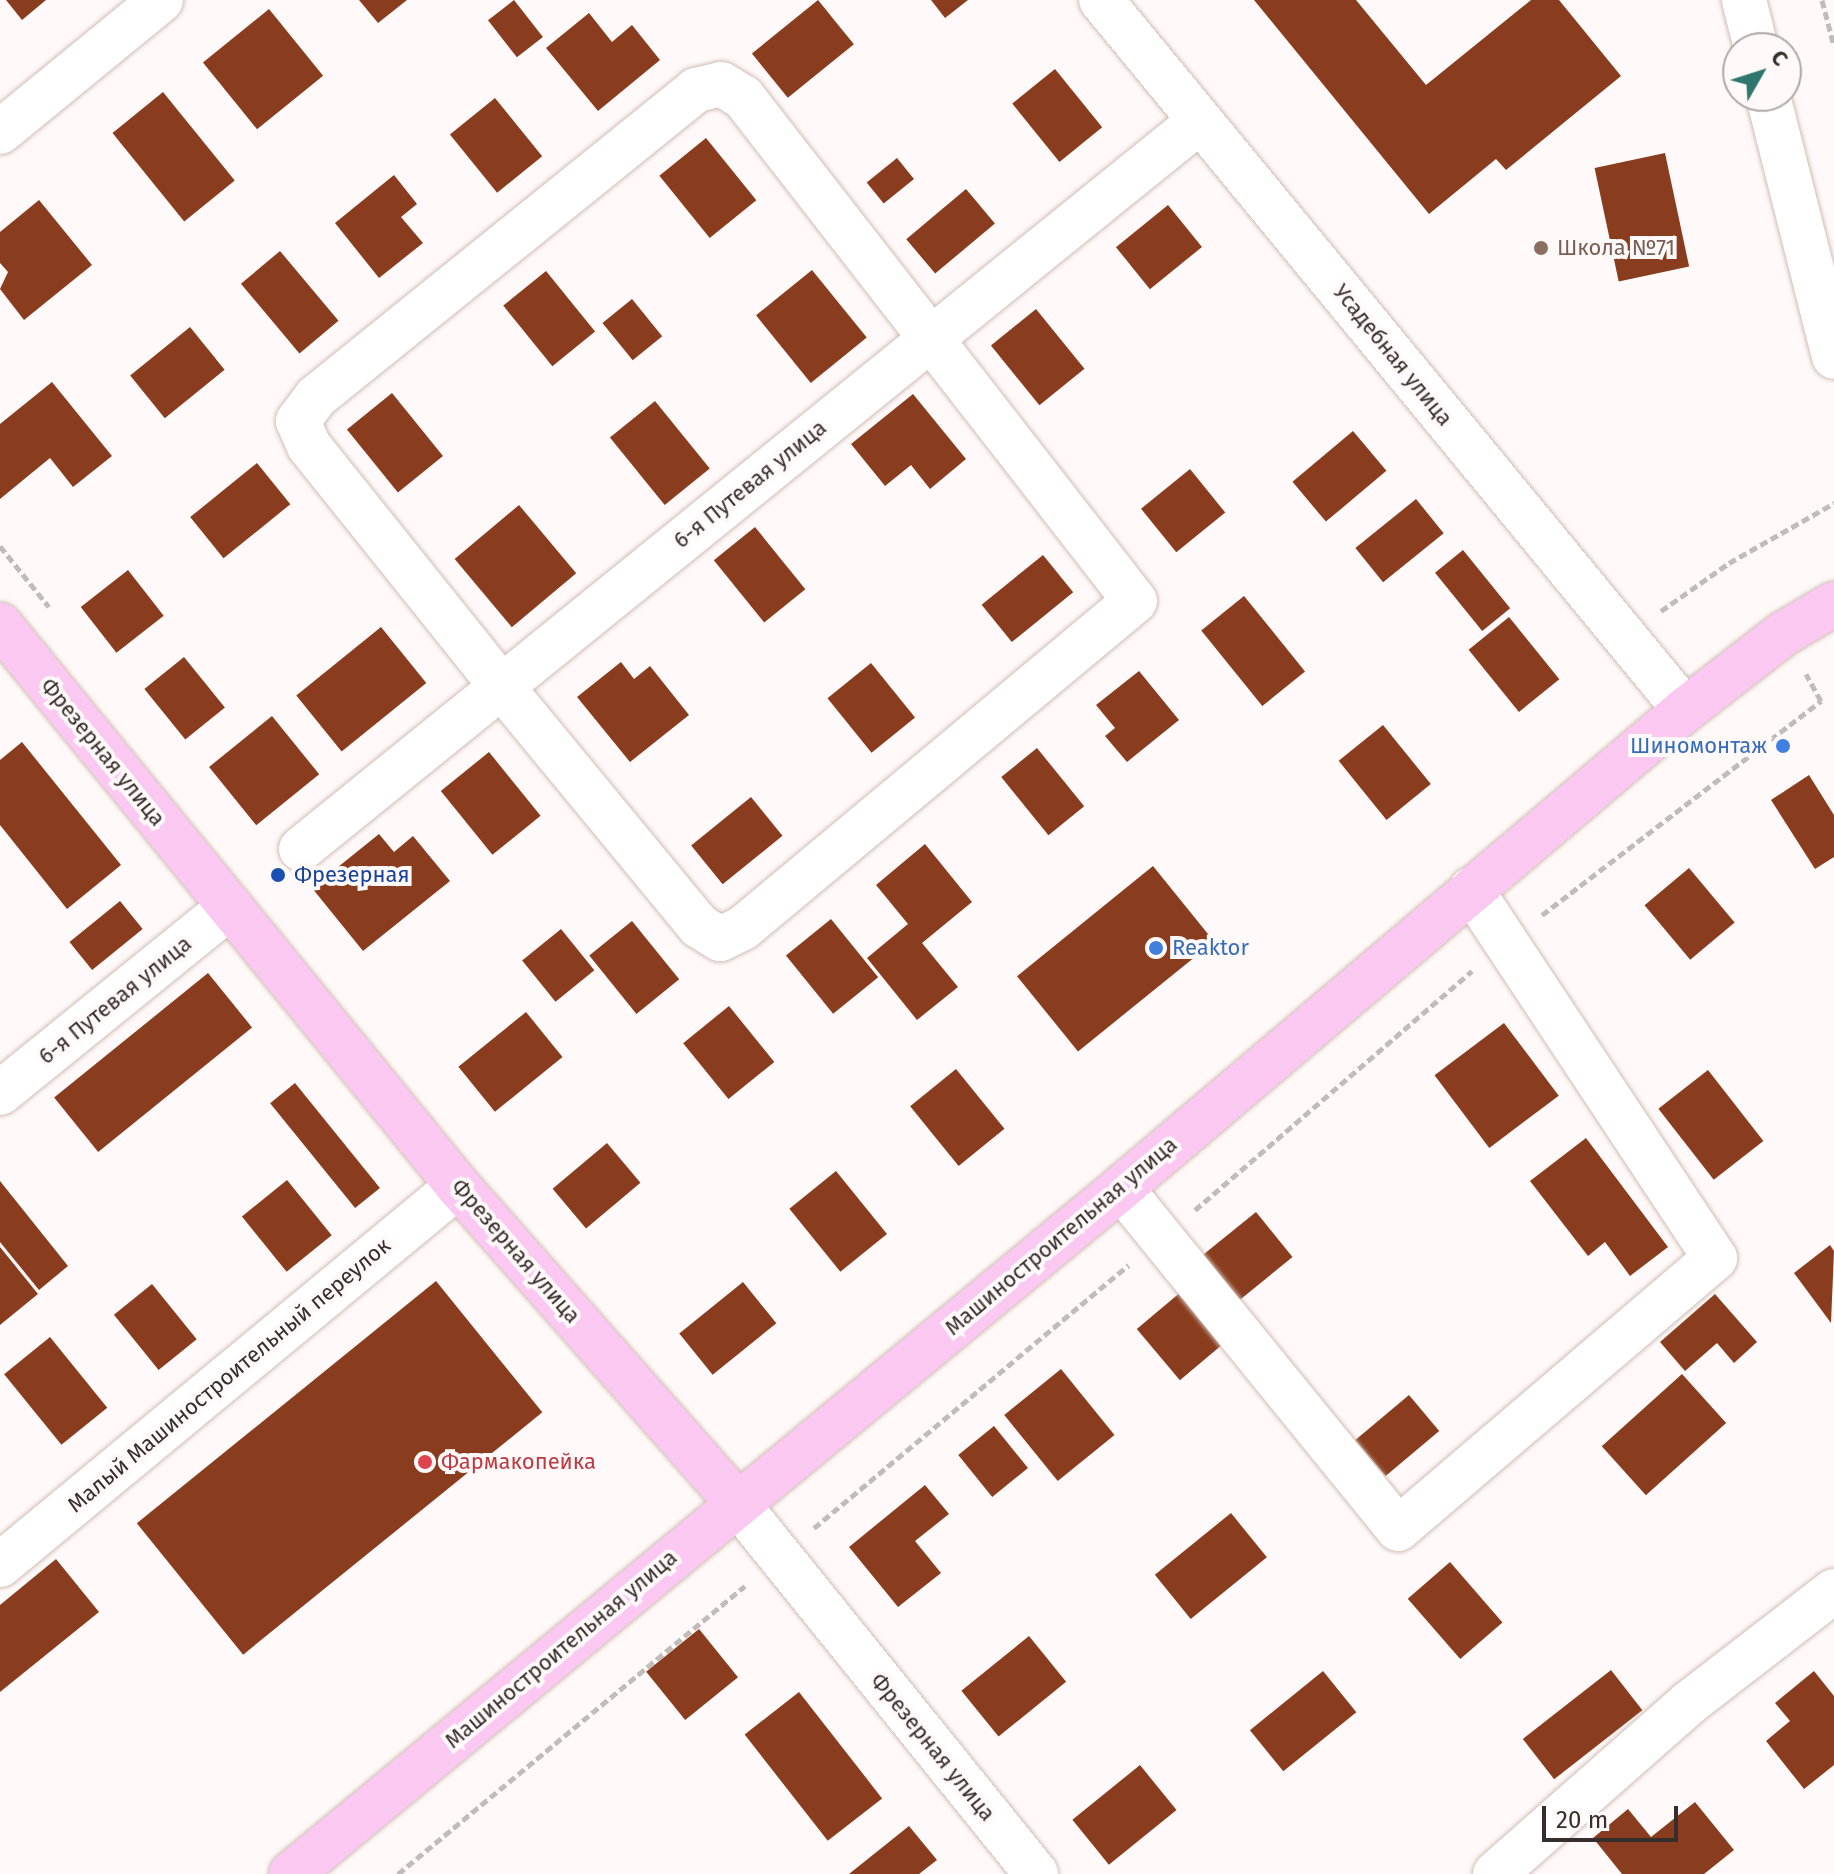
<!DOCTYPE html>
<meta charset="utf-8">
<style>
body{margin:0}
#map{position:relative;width:1834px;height:1874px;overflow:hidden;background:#fffaf9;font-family:"Fira Sans",sans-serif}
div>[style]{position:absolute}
.building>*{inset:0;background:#8a3d1e;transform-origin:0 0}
.path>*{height:5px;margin-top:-2.5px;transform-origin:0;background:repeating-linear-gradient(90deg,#c1bbba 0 8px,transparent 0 12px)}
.roads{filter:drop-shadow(0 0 2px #d0bdb6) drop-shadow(0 0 2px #d0bdb6)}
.minor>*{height:44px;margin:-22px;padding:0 22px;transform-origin:22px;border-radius:22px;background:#fff}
.major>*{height:44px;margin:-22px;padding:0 22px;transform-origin:22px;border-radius:22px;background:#fbc8f2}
.dots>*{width:22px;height:22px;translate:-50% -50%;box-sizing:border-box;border:4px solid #fffaf9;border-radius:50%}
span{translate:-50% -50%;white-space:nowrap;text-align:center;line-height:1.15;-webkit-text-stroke:8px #fffaf9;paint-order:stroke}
.education-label{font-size:22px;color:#785e54}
.left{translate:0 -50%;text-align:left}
.street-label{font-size:22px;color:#362e2c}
.shop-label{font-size:22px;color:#366cbe}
.right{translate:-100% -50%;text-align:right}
.transit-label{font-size:22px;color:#164399}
.health-label{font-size:22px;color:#be3a42}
.north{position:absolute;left:1722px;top:32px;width:80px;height:80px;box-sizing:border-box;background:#fffaf9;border:2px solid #afa8a7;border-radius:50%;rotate:51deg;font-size:22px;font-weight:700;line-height:32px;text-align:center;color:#362e2c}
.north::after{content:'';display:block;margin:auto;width:28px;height:36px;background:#2f766c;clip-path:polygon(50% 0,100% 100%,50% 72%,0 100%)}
.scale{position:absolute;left:1542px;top:1806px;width:136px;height:36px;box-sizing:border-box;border:4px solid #362e2c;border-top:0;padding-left:10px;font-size:24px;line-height:28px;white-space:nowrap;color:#362e2c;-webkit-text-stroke:6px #fffaf9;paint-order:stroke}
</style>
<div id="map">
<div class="building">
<div style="clip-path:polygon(6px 0,46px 0,22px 20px)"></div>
<div style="clip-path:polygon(359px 0,407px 0,378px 23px)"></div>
<div style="left:514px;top:0;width:47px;height:33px;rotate:52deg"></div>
<div style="left:818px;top:0;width:57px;height:85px;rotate:51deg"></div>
<div style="clip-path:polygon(931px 0,968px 0,945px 18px)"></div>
<div style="clip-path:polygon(1254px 0,1356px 0,1426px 85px,1531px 0,1559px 0,1621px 76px,1506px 170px,1496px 159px,1429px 214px)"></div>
<div style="left:269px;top:9px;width:86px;height:85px;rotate:51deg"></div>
<div style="clip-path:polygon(589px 13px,612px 42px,632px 25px,660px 60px,598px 111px,546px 48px)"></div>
<div style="left:1055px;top:69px;width:75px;height:55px;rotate:51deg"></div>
<div style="left:163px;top:92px;width:114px;height:65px;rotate:51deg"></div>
<div style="left:495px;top:98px;width:75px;height:58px;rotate:51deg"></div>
<div style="left:706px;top:138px;width:80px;height:60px;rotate:51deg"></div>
<div style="left:1665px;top:153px;width:116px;height:72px;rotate:78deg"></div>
<div style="left:897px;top:158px;width:27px;height:39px;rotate:51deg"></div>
<div style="clip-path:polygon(394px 175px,417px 204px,401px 217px,423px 243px,379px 278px,335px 223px)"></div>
<div style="left:966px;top:189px;width:45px;height:78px;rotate:50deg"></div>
<div style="clip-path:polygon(39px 200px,92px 265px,24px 320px,0 289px,8px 272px,0 263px,0 232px)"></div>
<div style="left:1168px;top:205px;width:54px;height:67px;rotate:51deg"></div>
<div style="left:280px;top:251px;width:91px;height:51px;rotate:50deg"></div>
<div style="left:812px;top:270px;width:87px;height:72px;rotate:51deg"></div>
<div style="left:546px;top:271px;width:78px;height:55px;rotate:51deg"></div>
<div style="left:632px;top:299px;width:48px;height:38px;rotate:51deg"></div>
<div style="left:1036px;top:309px;width:77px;height:58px;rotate:51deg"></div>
<div style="left:190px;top:327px;width:55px;height:77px;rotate:51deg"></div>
<div style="clip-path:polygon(52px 382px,112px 456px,73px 487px,50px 458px,0 499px,0 424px)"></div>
<div style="left:392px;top:393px;width:81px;height:58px;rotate:51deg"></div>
<div style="clip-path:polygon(913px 394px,966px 459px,930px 489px,911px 465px,885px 486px,851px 444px)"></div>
<div style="left:655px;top:401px;width:87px;height:58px;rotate:51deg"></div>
<div style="left:1353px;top:431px;width:52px;height:79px;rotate:50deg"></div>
<div style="left:257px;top:463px;width:53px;height:86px;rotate:51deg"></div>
<div style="left:1190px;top:469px;width:56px;height:63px;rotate:51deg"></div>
<div style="left:1416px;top:499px;width:44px;height:78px;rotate:51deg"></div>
<div style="left:519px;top:505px;width:89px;height:84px;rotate:50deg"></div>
<div style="left:755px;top:527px;width:80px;height:53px;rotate:51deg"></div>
<div style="left:1463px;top:550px;width:75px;height:36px;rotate:51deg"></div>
<div style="left:1043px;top:555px;width:48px;height:79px;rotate:51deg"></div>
<div style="left:128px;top:570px;width:58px;height:60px;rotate:52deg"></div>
<div style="left:1244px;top:596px;width:97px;height:55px;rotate:51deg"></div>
<div style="left:1509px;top:617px;width:80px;height:52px;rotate:51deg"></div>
<div style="left:381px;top:627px;width:72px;height:109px;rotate:51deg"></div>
<div style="left:184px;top:657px;width:65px;height:51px;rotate:51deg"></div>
<div style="clip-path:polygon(621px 662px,634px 679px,650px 666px,689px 715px,630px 762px,577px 697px)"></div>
<div style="left:871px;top:663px;width:70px;height:56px;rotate:51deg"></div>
<div style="clip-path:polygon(1139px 671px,1179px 720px,1127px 762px,1105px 736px,1115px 728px,1096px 705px)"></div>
<div style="left:272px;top:716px;width:75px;height:81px;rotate:51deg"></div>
<div style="left:1383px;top:725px;width:76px;height:57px;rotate:51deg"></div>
<div style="clip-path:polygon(22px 742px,121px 865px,67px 909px,0 825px,0 760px)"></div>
<div style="left:1037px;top:748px;width:75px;height:46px;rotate:51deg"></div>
<div style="left:489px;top:752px;width:82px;height:62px;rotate:51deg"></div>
<div style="clip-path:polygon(1809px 775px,1834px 815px,1834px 857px,1815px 869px,1771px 800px)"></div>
<div style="left:751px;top:797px;width:50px;height:77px;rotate:51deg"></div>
<div style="clip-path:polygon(379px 834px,394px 852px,413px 836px,450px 881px,363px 951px,312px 888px)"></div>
<div style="clip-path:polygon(925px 844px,972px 902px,922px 943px,958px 987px,917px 1020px,867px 958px,908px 924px,876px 885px)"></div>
<div style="left:1153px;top:866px;width:97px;height:175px;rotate:51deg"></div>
<div style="left:1689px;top:868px;width:71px;height:58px;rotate:50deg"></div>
<div style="left:120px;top:901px;width:36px;height:65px;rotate:51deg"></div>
<div style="left:831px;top:919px;width:75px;height:58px;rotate:51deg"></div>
<div style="left:632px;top:921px;width:75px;height:55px;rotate:51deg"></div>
<div style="left:561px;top:929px;width:53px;height:50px;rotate:51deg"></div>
<div style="left:208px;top:973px;width:70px;height:198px;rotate:51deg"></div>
<div style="left:729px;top:1006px;width:72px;height:59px;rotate:51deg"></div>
<div style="left:526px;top:1012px;width:58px;height:87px;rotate:51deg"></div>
<div style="left:1504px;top:1023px;width:91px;height:87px;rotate:53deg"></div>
<div style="left:956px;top:1069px;width:77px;height:59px;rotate:51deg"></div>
<div style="left:1708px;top:1070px;width:90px;height:63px;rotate:52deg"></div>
<div style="left:295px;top:1083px;width:135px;height:32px;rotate:51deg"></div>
<div style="clip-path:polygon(1586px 1138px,1668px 1247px,1630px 1276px,1605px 1242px,1588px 1256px,1530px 1181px)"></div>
<div style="left:607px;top:1143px;width:52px;height:71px;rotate:50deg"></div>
<div style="left:836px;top:1171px;width:81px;height:60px;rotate:51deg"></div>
<div style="left:287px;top:1180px;width:71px;height:58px;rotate:51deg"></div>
<div style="clip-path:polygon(0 1181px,68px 1266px,39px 1290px,0 1242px)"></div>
<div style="left:1256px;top:1212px;width:58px;height:70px;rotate:51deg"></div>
<div style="clip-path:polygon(1830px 1245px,1834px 1251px,1831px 1323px,1794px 1273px)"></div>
<div style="clip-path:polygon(0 1247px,38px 1294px,0 1325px)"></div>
<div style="left:436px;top:1281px;width:169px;height:385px;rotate:51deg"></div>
<div style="left:743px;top:1282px;width:53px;height:82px;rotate:51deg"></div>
<div style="left:152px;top:1284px;width:71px;height:49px;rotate:51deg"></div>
<div style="left:1182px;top:1291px;width:67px;height:59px;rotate:50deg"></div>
<div style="clip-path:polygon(1715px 1294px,1757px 1342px,1734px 1363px,1717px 1343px,1685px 1371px,1660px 1342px)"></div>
<div style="left:50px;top:1337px;width:91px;height:59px;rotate:51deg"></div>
<div style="left:1061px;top:1369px;width:85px;height:73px;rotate:51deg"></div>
<div style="left:1682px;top:1374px;width:66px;height:108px;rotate:48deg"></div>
<div style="left:1409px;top:1395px;width:47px;height:70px;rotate:50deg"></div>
<div style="left:994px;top:1426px;width:54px;height:46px;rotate:51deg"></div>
<div style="clip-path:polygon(925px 1485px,949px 1514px,915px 1541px,941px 1573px,898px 1607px,849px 1547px)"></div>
<div style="left:1231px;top:1513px;width:57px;height:98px;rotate:51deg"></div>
<div style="clip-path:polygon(56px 1559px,99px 1612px,0 1692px,0 1605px)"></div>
<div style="left:1450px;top:1562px;width:80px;height:56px;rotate:49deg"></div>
<div style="left:699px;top:1629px;width:62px;height:68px;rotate:51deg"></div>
<div style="left:1029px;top:1636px;width:59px;height:87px;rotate:51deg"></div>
<div style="left:1611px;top:1670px;width:51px;height:112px;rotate:52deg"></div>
<div style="left:1323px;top:1671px;width:53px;height:94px;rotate:51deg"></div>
<div style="clip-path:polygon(1814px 1671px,1834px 1696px,1834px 1765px,1804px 1789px,1766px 1741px,1790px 1721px,1775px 1703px)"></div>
<div style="left:799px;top:1692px;width:135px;height:69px;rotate:52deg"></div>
<div style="left:1140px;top:1765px;width:58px;height:87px;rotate:51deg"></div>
<div style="clip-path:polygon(1695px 1802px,1734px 1850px,1704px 1874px,1622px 1874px,1593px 1838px,1628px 1809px,1651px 1837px)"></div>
<div style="clip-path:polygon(909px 1826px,937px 1860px,919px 1874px,849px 1874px)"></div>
</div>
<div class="path">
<div style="left:1822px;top:0;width:48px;rotate:75.4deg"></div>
<div style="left:0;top:546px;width:78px;rotate:51.2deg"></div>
<div style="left:1661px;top:611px;width:83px;rotate:-35.2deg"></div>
<div style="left:1729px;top:563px;width:121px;rotate:-29.7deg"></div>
<div style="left:1542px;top:915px;width:352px;rotate:-37.5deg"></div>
<div style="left:1821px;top:701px;width:31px;rotate:-119deg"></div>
<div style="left:1195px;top:1210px;width:366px;rotate:-40.8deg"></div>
<div style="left:814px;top:1528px;width:410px;rotate:-39.9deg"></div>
<div style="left:398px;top:1874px;width:451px;rotate:-39.7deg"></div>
</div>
<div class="roads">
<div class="minor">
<div style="left:1101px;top:0;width:919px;rotate:50.56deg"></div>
<div style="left:1744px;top:0;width:49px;rotate:76deg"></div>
<div style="left:721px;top:84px;width:26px;rotate:31deg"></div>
<div style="left:743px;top:97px;width:638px;rotate:52.13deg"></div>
<div style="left:1135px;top:601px;width:510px;rotate:140.17deg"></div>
<div style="left:743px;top:928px;width:25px;rotate:154deg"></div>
<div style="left:720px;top:939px;width:25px;rotate:-148deg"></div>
<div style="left:699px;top:926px;width:310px;rotate:-129.5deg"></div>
<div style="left:502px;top:687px;width:309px;rotate:-128.7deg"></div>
<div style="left:309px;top:446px;width:27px;rotate:-114deg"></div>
<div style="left:298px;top:421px;width:30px;rotate:-53deg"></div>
<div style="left:316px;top:397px;width:489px;rotate:-38.9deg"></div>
<div style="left:696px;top:90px;width:26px;rotate:-13deg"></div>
<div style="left:1768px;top:96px;width:269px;rotate:75.8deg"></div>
<div style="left:0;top:132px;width:208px;rotate:-39.3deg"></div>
<div style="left:301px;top:849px;width:1157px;rotate:-39deg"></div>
<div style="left:0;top:1093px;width:296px;rotate:-39deg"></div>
<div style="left:1121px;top:1188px;width:439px;rotate:50.9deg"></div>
<div style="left:1398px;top:1529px;width:417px;rotate:-40.5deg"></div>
<div style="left:1715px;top:1258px;width:442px;rotate:-123.5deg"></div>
<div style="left:737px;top:1503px;width:476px;rotate:51.1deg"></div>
<div style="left:0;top:1565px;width:594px;rotate:-39.61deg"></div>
<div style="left:1495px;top:1874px;width:259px;rotate:-41.4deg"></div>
<div style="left:1689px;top:1703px;width:183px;rotate:-37.7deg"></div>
</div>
<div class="major">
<div style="left:0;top:625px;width:724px;rotate:50.77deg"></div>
<div style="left:458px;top:1186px;width:422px;rotate:48.6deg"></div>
<div style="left:291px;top:1874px;width:1077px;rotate:-39.57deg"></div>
<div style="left:1121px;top:1188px;width:739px;rotate:-40.28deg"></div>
<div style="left:1685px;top:710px;width:124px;rotate:-37.8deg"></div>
<div style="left:1783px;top:634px;width:59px;rotate:-30.5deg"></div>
</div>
</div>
<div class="dots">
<div style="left:1541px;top:248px;background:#8d6e63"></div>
<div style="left:1783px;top:746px;background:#3f7fe0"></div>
<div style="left:278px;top:875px;background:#1a4fb4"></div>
<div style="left:1156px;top:948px;background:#3f7fe0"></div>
<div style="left:425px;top:1462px;background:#e0444e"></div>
</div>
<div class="education-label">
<span class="left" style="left:1557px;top:248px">Школа №71</span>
</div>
<div class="street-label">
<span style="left:1393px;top:355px;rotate:51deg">Усадебная улица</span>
<span style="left:750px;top:484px;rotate:-39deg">6-я Путевая улица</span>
<span style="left:103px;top:752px;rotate:51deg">Фрезерная улица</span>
<span style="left:115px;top:1000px;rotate:-39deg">6-я Путевая улица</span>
<span style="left:1061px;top:1236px;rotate:-40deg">Машиностроительная улица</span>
<span style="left:516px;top:1251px;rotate:49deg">Фрезерная улица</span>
<span style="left:229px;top:1375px;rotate:-40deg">Малый Машиностроительный переулок</span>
<span style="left:561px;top:1649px;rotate:-40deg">Машиностроительная улица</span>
<span style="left:933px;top:1747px;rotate:51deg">Фрезерная улица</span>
</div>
<div class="shop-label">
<span class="right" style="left:1767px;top:746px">Шиномонтаж</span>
<span class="left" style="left:1172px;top:948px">Reaktor</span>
</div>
<div class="transit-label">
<span class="left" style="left:294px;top:875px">Фрезерная</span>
</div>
<div class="health-label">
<span class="left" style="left:441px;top:1462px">Фармакопейка</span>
</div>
<div class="north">С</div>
<div class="scale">20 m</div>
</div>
